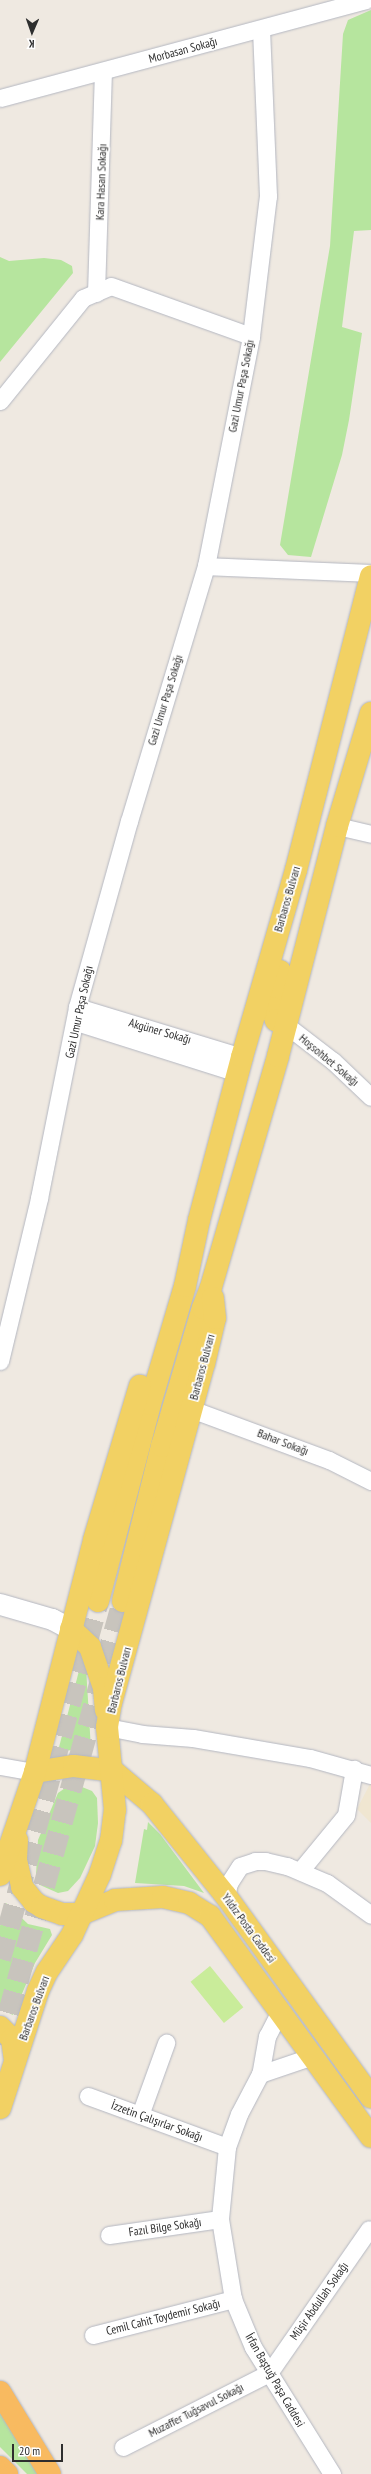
<!DOCTYPE html>
<meta charset="utf-8">
<style>
body{margin:0}
#map{position:relative;width:371px;height:2474px;overflow:hidden;background:#efe9e1;font-family:"PT Sans Narrow",sans-serif}
div>[style]{position:absolute}
.education>*{inset:0;background:#f0e6d1}
.green>*{inset:0;background:#b6e59e}
.pitch>*{inset:0;background:#c9ec9a;transform-origin:0 0}
.primary-tunnel>*{height:22px;margin-top:-11px;transform-origin:0;background:repeating-linear-gradient(90deg,#c8c4bd 0 22px,transparent 0 33px)}
.roads{filter:drop-shadow(0 0 1px #b4b7c1) drop-shadow(0 0 1px #b4b7c1)}
.minor>*{height:17px;margin:-8.5px;padding:0 8.5px;transform-origin:8.5px;border-radius:8.5px;background:#fff}
.tertiary>*{height:21px;margin:-10.5px;padding:0 10.5px;transform-origin:10.5px;border-radius:10.5px;background:#fff}
.primary>*{height:22px;margin:-11px;padding:0 11px;transform-origin:11px;border-radius:11px;background:#f2d163}
.trunk>*{height:22px;margin:-11px;padding:0 11px;transform-origin:11px;border-radius:11px;background:#f8ba60}
span{translate:-50% -50%;white-space:nowrap;text-align:center;line-height:1.15;-webkit-text-stroke:3.5px #fff;paint-order:stroke}
.street-label{font-size:12px;color:#2e2e2e}
.north{position:absolute;left:12px;top:12px;width:40px;height:40px;-webkit-text-stroke:3px #fff;paint-order:stroke;rotate:182deg;font-size:11px;font-weight:700;line-height:16px;text-align:center;color:#2e2e2e}
.north::after{content:'';display:block;margin:auto;width:14px;height:18px;background:#2e2e2e;clip-path:polygon(50% 0,100% 100%,50% 72%,0 100%)}
.scale{position:absolute;left:12px;top:2444px;width:51px;height:18px;box-sizing:border-box;border:2px solid #2e2e2e;border-top:0;padding-left:5px;font-size:12px;line-height:14px;white-space:nowrap;color:#2e2e2e;-webkit-text-stroke:3px #fff;paint-order:stroke}
</style>
<div id="map">
<div class="education">
<div style="clip-path:polygon(371px 1782px,371px 1823px,357px 1809px)"></div>
</div>
<div class="green">
<div style="clip-path:polygon(371px 10px,371px 230px,354px 231px,342px 327px,362px 333px,349px 420px,342px 455px,311px 557px,288px 555px,280px 545px,330px 246px,343px 34px,348px 20px)"></div>
<div style="clip-path:polygon(0 257px,9px 261px,44px 258px,61px 260px,72px 266px,73px 273px,0 362px)"></div>
<div style="clip-path:polygon(80px 1667px,86px 1668px,91px 1749px,58px 1751px)"></div>
<div style="clip-path:polygon(77px 1785px,92px 1791px,97px 1798px,98px 1823px,95px 1846px,80px 1878px,68px 1891px,58px 1893px,40px 1885px,36px 1875px,38px 1840px,58px 1793px,68px 1786px)"></div>
<div style="clip-path:polygon(148px 1822px,160px 1834px,204px 1893px,184px 1886px,135px 1883px,144px 1829px,147px 1830px)"></div>
<div style="clip-path:polygon(6px 1903px,28px 1924px,50px 1929px,52px 1935px,35px 1963px,13px 2015px,0 2009px,0 1926px)"></div>
<div style="clip-path:polygon(0 2413px,18px 2441px,40px 2474px,27px 2474px,0 2447px)"></div>
</div>
<div class="pitch">
<div style="left:210px;top:1966px;width:53px;height:25px;rotate:51deg"></div>
</div>
<div class="primary-tunnel">
<div style="left:0;top:1959px;width:371px;rotate:-74.7deg"></div>
<div style="left:0;top:2045px;width:461px;rotate:-74.5deg"></div>
</div>
<div class="roads">
<div class="minor">
<div style="left:0;top:98px;width:379px;rotate:-15deg"></div>
<div style="left:96px;top:293px;width:222px;rotate:-88.2deg"></div>
<div style="left:0;top:401px;width:132px;rotate:-51.1deg"></div>
<div style="left:83px;top:298px;width:30px;rotate:-23deg"></div>
<div style="left:111px;top:286px;width:149px;rotate:19.7deg"></div>
<div style="left:206px;top:566px;width:165px;rotate:2.4deg"></div>
<div style="left:337px;top:826px;width:35px;rotate:13deg"></div>
<div style="left:77px;top:1007px;width:172px;rotate:16.9deg"></div>
<div style="left:76px;top:1022px;width:170px;rotate:17.5deg"></div>
<div style="left:286px;top:1025px;width:59px;rotate:37.5deg"></div>
<div style="left:333px;top:1061px;width:52px;rotate:43.5deg"></div>
<div style="left:0;top:1361px;width:168px;rotate:-76.5deg"></div>
<div style="left:39px;top:1198px;width:195px;rotate:-78.7deg"></div>
<div style="left:77px;top:1007px;width:193px;rotate:-74.4deg"></div>
<div style="left:129px;top:821px;width:266px;rotate:-73.2deg"></div>
<div style="left:206px;top:566px;width:234px;rotate:-78.9deg"></div>
<div style="left:251px;top:336px;width:141px;rotate:-83.1deg"></div>
<div style="left:268px;top:196px;width:166px;rotate:-92.4deg"></div>
<div style="left:191px;top:1409px;width:147px;rotate:20.3deg"></div>
<div style="left:329px;top:1460px;width:47px;rotate:26.6deg"></div>
<div style="left:107px;top:1727px;width:36px;rotate:11deg"></div>
<div style="left:142px;top:1734px;width:51px;rotate:4.5deg"></div>
<div style="left:193px;top:1738px;width:119px;rotate:9.7deg"></div>
<div style="left:310px;top:1758px;width:63px;rotate:15.6deg"></div>
<div style="left:0;top:1766px;width:36px;rotate:10deg"></div>
<div style="left:300px;top:1871px;width:72px;rotate:-50.6deg"></div>
<div style="left:346px;top:1815px;width:47px;rotate:-80.1deg"></div>
<div style="left:226px;top:1896px;width:13px;rotate:-77deg"></div>
<div style="left:229px;top:1883px;width:20px;rotate:-57deg"></div>
<div style="left:240px;top:1866px;width:16px;rotate:-18deg"></div>
<div style="left:255px;top:1861px;width:10px"></div>
<div style="left:265px;top:1861px;width:23px;rotate:13deg"></div>
<div style="left:287px;top:1866px;width:43px;rotate:23deg"></div>
<div style="left:327px;top:1883px;width:54px;rotate:36deg"></div>
<div style="left:280px;top:2011px;width:28px;rotate:117deg"></div>
<div style="left:267px;top:2036px;width:39px;rotate:100deg"></div>
<div style="left:260px;top:2074px;width:45px;rotate:117.7deg"></div>
<div style="left:239px;top:2114px;width:35px;rotate:110deg"></div>
<div style="left:227px;top:2147px;width:72px;rotate:95.6deg"></div>
<div style="left:220px;top:2219px;width:81px;rotate:80.8deg"></div>
<div style="left:233px;top:2299px;width:52px;rotate:67.4deg"></div>
<div style="left:253px;top:2347px;width:150px;rotate:58.1deg"></div>
<div style="left:260px;top:2074px;width:56px;rotate:-18.8deg"></div>
<div style="left:88px;top:2096px;width:148px;rotate:20.1deg"></div>
<div style="left:140px;top:2115px;width:77px;rotate:-70.1deg"></div>
<div style="left:109px;top:2235px;width:112px;rotate:-8.2deg"></div>
<div style="left:93px;top:2335px;width:145px;rotate:-14.4deg"></div>
<div style="left:123px;top:2447px;width:164px;rotate:-26.9deg"></div>
<div style="left:269px;top:2373px;width:175px;rotate:-55.2deg"></div>
</div>
<div class="tertiary">
<div style="left:0;top:1604px;width:54px;rotate:16.1deg"></div>
<div style="left:52px;top:1619px;width:21px;rotate:28deg"></div>
</div>
<div class="primary">
<div style="left:280px;top:971px;width:38px;rotate:102deg"></div>
<div style="left:272px;top:1008px;width:13px;rotate:72deg"></div>
<div style="left:276px;top:1020px;width:11px;rotate:27deg"></div>
<div style="left:98px;top:1601px;width:204px;rotate:-75.2deg"></div>
<div style="left:150px;top:1404px;width:123px;rotate:-73.5deg"></div>
<div style="left:185px;top:1286px;width:67px;rotate:-78deg"></div>
<div style="left:199px;top:1220px;width:169px;rotate:-75.2deg"></div>
<div style="left:242px;top:1057px;width:195px;rotate:-73.9deg"></div>
<div style="left:296px;top:870px;width:303px;rotate:-75.7deg"></div>
<div style="left:123px;top:1601px;width:160px;rotate:-75.9deg"></div>
<div style="left:162px;top:1446px;width:144px;rotate:-73.5deg"></div>
<div style="left:203px;top:1308px;width:22px;rotate:-69deg"></div>
<div style="left:211px;top:1287px;width:241px;rotate:-73.8deg"></div>
<div style="left:278px;top:1056px;width:237px;rotate:-75.6deg"></div>
<div style="left:337px;top:826px;width:118px;rotate:-73.3deg"></div>
<div style="left:71px;top:1629px;width:26px;rotate:43deg"></div>
<div style="left:90px;top:1647px;width:43px;rotate:71.1deg"></div>
<div style="left:104px;top:1688px;width:22px;rotate:85deg"></div>
<div style="left:35px;top:1772px;width:39px;rotate:-9deg"></div>
<div style="left:74px;top:1766px;width:39px;rotate:7deg"></div>
<div style="left:113px;top:1771px;width:51px;rotate:40.2deg"></div>
<div style="left:152px;top:1804px;width:118px;rotate:51.2deg"></div>
<div style="left:226px;top:1896px;width:248px;rotate:54.2deg"></div>
<div style="left:17px;top:1840px;width:20px;rotate:93deg"></div>
<div style="left:16px;top:1860px;width:28px;rotate:77deg"></div>
<div style="left:22px;top:1887px;width:19px;rotate:51deg"></div>
<div style="left:34px;top:1902px;width:9px;rotate:32deg"></div>
<div style="left:42px;top:1907px;width:21px;rotate:19deg"></div>
<div style="left:62px;top:1914px;width:19px"></div>
<div style="left:81px;top:1914px;width:37px;rotate:-22deg"></div>
<div style="left:115px;top:1900px;width:48px;rotate:-3.6deg"></div>
<div style="left:163px;top:1897px;width:27px;rotate:13deg"></div>
<div style="left:189px;top:1903px;width:25px;rotate:32deg"></div>
<div style="left:210px;top:1916px;width:273px;rotate:53.9deg"></div>
<div style="left:0;top:1875px;width:109px;rotate:-71.2deg"></div>
<div style="left:35px;top:1772px;width:239px;rotate:-75.7deg"></div>
<div style="left:94px;top:1540px;width:161px;rotate:-73.4deg"></div>
<div style="left:0;top:2027px;width:17px;rotate:45deg"></div>
<div style="left:12px;top:2039px;width:22px;rotate:82deg"></div>
<div style="left:0;top:2108px;width:123px;rotate:-72deg"></div>
<div style="left:38px;top:1991px;width:21px;rotate:-65deg"></div>
<div style="left:47px;top:1972px;width:45px;rotate:-56deg"></div>
<div style="left:72px;top:1935px;width:67px;rotate:-65.3deg"></div>
<div style="left:100px;top:1874px;width:35px;rotate:-72deg"></div>
<div style="left:111px;top:1841px;width:31px;rotate:-83deg"></div>
<div style="left:115px;top:1810px;width:83px;rotate:-95.5deg"></div>
<div style="left:107px;top:1727px;width:24px;rotate:-81deg"></div>
<div style="left:111px;top:1703px;width:352px;rotate:-74.7deg"></div>
<div style="left:204px;top:1364px;width:47px;rotate:-76.6deg"></div>
<div style="left:215px;top:1318px;width:20px;rotate:-96deg"></div>
</div>
<div class="trunk">
<div style="left:0;top:2392px;width:96px;rotate:58.6deg"></div>
<div style="left:0;top:2467px;width:10px;rotate:45deg"></div>
</div>
</div>
<div class="street-label">
<span style="left:183px;top:50px;rotate:-15deg">Morbasan Sokağı</span>
<span style="left:101px;top:182px;rotate:-88deg">Kara Hasan Sokağı</span>
<span style="left:241px;top:386px;rotate:-79deg">Gazi Umur Paşa Sokağı</span>
<span style="left:165px;top:700px;rotate:-73deg">Gazi Umur Paşa Sokağı</span>
<span style="left:287px;top:899px;rotate:-74deg">Barbaros Bulvarı</span>
<span style="left:79px;top:1012px;rotate:-78deg">Gazi Umur Paşa Sokağı</span>
<span style="left:160px;top:1031px;rotate:16deg">Akgüner Sokağı</span>
<span style="left:329px;top:1060px;rotate:40deg">Hoşsohbet Sokağı</span>
<span style="left:202px;top:1367px;rotate:-75deg">Barbaros Bulvarı</span>
<span style="left:283px;top:1442px;rotate:21deg">Bahar Sokağı</span>
<span style="left:119px;top:1680px;rotate:-76deg">Barbaros Bulvarı</span>
<span style="left:249px;top:1928px;rotate:54deg">Yıldız Posta Caddesi</span>
<span style="left:34px;top:2008px;rotate:-70deg">Barbaros Bulvarı</span>
<span style="left:157px;top:2121px;rotate:20deg">İzzetin Çalışırlar Sokağı</span>
<span style="left:165px;top:2227px;rotate:-8deg">Fazıl Bilge Sokağı</span>
<span style="left:319px;top:2301px;rotate:-55deg">Müşir Abdullah Sokağı</span>
<span style="left:163px;top:2317px;rotate:-14deg">Cemil Cahit Toydemir Sokağı</span>
<span style="left:275px;top:2380px;rotate:60deg">İrfan Baştuğ Paşa Caddesi</span>
<span style="left:196px;top:2410px;rotate:-27deg">Muzaffer Tuğsavul Sokağı</span>
</div>
<div class="north">K</div>
<div class="scale">20 m</div>
</div>
